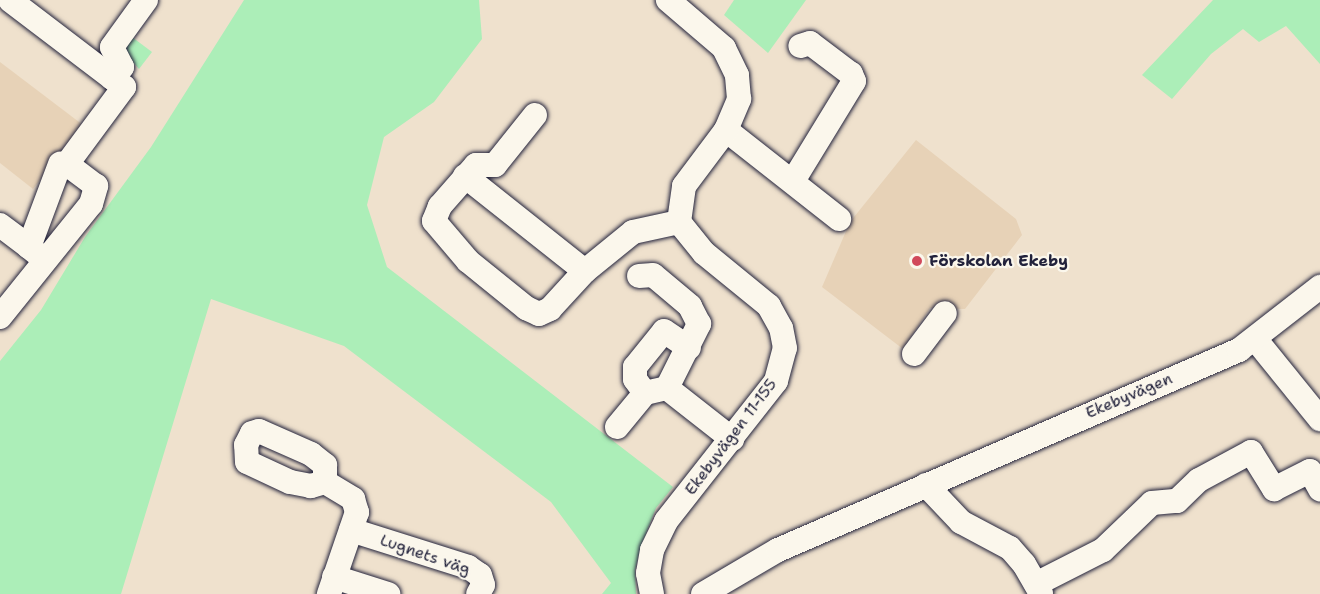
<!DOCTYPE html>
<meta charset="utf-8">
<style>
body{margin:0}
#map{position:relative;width:1320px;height:594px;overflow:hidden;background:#efe1cd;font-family:"Shantell Sans",sans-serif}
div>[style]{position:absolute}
.built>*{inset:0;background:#e7d2b7}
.green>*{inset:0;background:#aceeb8}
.roads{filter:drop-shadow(0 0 2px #22223b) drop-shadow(0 0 2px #22223b)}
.minor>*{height:24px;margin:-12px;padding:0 12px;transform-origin:12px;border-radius:12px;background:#fbf7ec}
.dots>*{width:16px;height:16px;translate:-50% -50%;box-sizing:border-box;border:3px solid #fbf7ec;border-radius:50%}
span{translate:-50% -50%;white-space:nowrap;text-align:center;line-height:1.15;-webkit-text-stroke:4.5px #fbf7ec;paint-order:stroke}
.poi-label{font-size:16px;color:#22223b;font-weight:700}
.left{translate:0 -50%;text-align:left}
.street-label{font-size:16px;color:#22223b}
</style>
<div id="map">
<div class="built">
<div style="clip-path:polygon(0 62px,83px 125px,33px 189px,0 163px)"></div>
<div style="clip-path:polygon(916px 140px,1016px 219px,1022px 235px,965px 309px,930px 308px,903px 349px,822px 287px,850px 222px)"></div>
</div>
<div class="green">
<div style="clip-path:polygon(244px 0,479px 0,482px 39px,434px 102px,384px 137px,367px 205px,387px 267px,673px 487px,656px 508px,641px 546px,635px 570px,636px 594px,602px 594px,611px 583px,551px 502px,344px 346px,211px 299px,121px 594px,0 594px,0 361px,41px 310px,85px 237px,151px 147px)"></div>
<div style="clip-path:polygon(734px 0,806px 0,768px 53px,724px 15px)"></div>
<div style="clip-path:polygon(1213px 0,1320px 0,1320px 64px,1286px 26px,1259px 42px,1243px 29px,1211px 54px,1172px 99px,1142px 75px)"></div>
<div style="clip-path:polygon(128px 34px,152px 52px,139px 69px,119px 46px)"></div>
</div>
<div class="roads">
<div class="minor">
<div style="left:112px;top:78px;width:15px;rotate:-48deg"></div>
<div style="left:122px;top:67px;width:22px;rotate:-117deg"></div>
<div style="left:112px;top:47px;width:58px;rotate:-54.1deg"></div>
<div style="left:535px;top:115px;width:64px;rotate:128.7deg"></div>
<div style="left:495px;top:165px;width:19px;rotate:180deg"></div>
<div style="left:476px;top:165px;width:55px;rotate:131.3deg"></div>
<div style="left:440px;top:206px;width:16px;rotate:112deg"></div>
<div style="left:434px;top:221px;width:52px;rotate:49.6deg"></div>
<div style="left:468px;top:261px;width:75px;rotate:39deg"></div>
<div style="left:526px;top:308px;width:14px;rotate:25deg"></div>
<div style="left:539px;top:314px;width:12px;rotate:-24deg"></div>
<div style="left:550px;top:309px;width:52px;rotate:-47.4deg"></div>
<div style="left:585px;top:271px;width:62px;rotate:-39.1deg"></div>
<div style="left:633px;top:232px;width:47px;rotate:-12.3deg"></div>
<div style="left:726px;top:130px;width:144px;rotate:38.2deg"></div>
<div style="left:465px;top:176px;width:153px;rotate:38.4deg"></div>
<div style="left:793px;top:181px;width:117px;rotate:-58.6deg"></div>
<div style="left:854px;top:81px;width:8px;rotate:-113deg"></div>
<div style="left:851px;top:74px;width:51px;rotate:-142.9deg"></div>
<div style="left:810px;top:43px;width:10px;rotate:163deg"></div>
<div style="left:0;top:225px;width:36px;rotate:37deg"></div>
<div style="left:45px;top:260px;width:21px;rotate:-141deg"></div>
<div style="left:29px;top:247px;width:89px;rotate:-69.5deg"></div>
<div style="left:0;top:317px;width:145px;rotate:-51.2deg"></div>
<div style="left:91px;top:204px;width:19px;rotate:-74deg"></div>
<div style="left:96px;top:186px;width:36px;rotate:-143deg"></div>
<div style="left:67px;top:164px;width:96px;rotate:-53.5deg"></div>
<div style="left:124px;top:87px;width:143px;rotate:-142.7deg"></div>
<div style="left:1256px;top:340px;width:102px;rotate:51deg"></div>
<div style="left:914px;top:354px;width:51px;rotate:-52.9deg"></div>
<div style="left:667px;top:388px;width:83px;rotate:38.1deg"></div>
<div style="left:645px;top:393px;width:17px;rotate:-126deg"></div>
<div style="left:635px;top:379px;width:12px;rotate:-90deg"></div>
<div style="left:635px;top:367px;width:46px;rotate:-51.1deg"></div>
<div style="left:664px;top:331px;width:30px;rotate:34deg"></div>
<div style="left:617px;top:427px;width:44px;rotate:-50.5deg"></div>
<div style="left:645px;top:393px;width:23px;rotate:-13deg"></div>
<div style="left:667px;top:388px;width:72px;rotate:-63.4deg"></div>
<div style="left:699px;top:324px;width:20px;rotate:-117deg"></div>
<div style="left:690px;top:306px;width:48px;rotate:-140deg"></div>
<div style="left:653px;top:275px;width:14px;rotate:176deg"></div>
<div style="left:259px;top:431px;width:57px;rotate:23.9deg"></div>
<div style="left:311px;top:454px;width:18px;rotate:38deg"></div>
<div style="left:325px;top:465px;width:17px;rotate:90deg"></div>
<div style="left:325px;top:482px;width:15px;rotate:164deg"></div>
<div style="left:311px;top:486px;width:21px;rotate:-169deg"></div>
<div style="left:290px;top:482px;width:47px;rotate:-155.1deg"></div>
<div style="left:247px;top:462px;width:17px;rotate:-93deg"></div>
<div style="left:246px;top:445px;width:13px;rotate:-63deg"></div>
<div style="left:252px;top:433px;width:7px;rotate:-16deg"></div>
<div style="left:325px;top:482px;width:33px;rotate:31deg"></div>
<div style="left:353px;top:499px;width:14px;rotate:73deg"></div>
<div style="left:357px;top:512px;width:87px;rotate:108.9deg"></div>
<div style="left:926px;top:485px;width:51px;rotate:46.6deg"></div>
<div style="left:961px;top:522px;width:55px;rotate:28deg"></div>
<div style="left:1010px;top:548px;width:21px;rotate:49deg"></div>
<div style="left:1024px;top:564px;width:34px;rotate:60deg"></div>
<div style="left:351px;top:530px;width:123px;rotate:17.5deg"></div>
<div style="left:468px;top:567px;width:14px;rotate:34deg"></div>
<div style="left:480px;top:575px;width:10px;rotate:73deg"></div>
<div style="left:483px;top:585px;width:10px;rotate:119deg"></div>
<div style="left:334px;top:577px;width:57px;rotate:17.5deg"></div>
<div style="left:1036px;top:584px;width:75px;rotate:-26.9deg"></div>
<div style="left:1103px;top:550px;width:68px;rotate:-43.8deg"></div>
<div style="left:1152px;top:503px;width:25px;rotate:-5deg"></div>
<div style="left:1177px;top:501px;width:30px;rotate:-44deg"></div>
<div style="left:1199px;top:480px;width:59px;rotate:-28.3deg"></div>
<div style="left:1251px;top:452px;width:44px;rotate:58.1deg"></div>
<div style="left:1274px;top:489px;width:40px;rotate:-26.6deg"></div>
<div style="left:1310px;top:471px;width:21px;rotate:61deg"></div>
<div style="left:652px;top:594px;width:21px;rotate:-101deg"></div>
<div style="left:648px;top:573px;width:23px;rotate:-80deg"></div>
<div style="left:652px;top:550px;width:32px;rotate:-64deg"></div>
<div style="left:666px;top:521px;width:178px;rotate:-51.8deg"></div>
<div style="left:776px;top:381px;width:34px;rotate:-75deg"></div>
<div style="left:785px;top:348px;width:20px;rotate:-101deg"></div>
<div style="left:781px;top:328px;width:25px;rotate:-119deg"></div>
<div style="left:769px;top:306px;width:84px;rotate:-140.8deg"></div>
<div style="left:704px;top:253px;width:40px;rotate:-129deg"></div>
<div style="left:679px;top:222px;width:36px;rotate:-82deg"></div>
<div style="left:684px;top:186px;width:70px;rotate:-53.1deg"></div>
<div style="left:726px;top:130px;width:34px;rotate:-67deg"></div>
<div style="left:739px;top:99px;width:24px;rotate:-95deg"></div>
<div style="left:737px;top:75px;width:30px;rotate:-116deg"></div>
<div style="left:724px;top:48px;width:74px;rotate:-139.4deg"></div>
<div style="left:703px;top:594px;width:87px;rotate:-30.4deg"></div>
<div style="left:778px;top:550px;width:503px;rotate:-23.45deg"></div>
<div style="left:1239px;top:350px;width:103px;rotate:-37.9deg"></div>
</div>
</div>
<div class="dots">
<div style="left:917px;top:261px;background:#d1495b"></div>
</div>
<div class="poi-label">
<span class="left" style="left:929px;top:261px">Förskolan Ekeby</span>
</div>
<div class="street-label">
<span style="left:1129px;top:396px;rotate:-23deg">Ekebyvägen</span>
<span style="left:731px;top:437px;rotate:-53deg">Ekebyvägen 11-155</span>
<span style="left:425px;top:555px;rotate:19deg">Lugnets väg</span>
</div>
</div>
